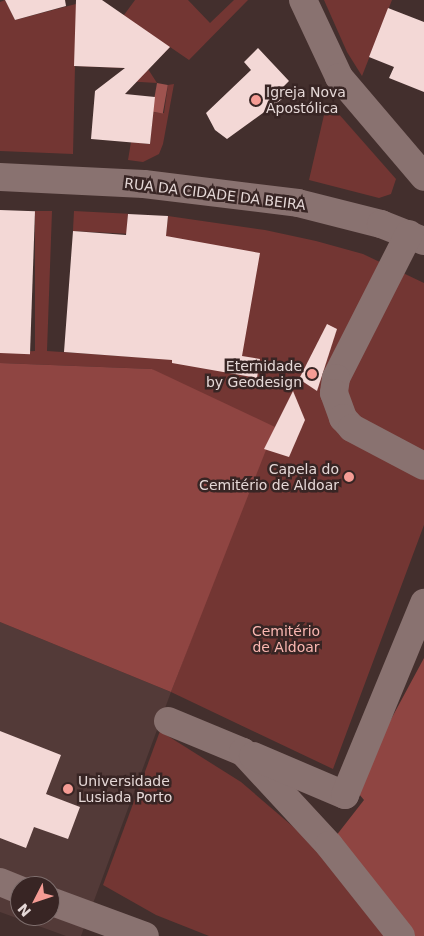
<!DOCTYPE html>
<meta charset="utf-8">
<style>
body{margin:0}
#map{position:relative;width:424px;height:936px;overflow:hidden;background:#432f2d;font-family:"DejaVu Sans",sans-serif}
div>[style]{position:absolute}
.built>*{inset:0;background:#533a38}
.green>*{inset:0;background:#733633;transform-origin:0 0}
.forest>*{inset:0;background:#8f4542}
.water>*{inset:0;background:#9f534f;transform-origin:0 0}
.building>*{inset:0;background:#f3d8d6;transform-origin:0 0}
.minor>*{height:28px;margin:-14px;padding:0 14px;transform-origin:14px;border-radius:14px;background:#897270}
.dots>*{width:14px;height:14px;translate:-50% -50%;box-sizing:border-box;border:2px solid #382524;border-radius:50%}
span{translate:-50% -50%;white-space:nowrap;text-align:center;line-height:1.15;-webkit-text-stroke:5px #382524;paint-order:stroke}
.poi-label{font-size:14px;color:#e5d8d7}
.left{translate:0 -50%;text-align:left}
.right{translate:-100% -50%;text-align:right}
.street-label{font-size:14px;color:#e5d8d7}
.park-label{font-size:14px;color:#fab7b1}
.north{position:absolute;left:10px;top:876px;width:50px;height:50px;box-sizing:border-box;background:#382524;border:1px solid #7d6d6c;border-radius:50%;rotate:229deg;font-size:14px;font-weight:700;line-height:20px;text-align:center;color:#e5d8d7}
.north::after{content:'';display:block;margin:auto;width:18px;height:22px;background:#f59c95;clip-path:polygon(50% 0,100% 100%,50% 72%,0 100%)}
</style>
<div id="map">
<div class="built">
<div style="clip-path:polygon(evenodd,0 622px,171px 692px,81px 936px,66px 936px,0 912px,0 622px,20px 886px,50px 886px,50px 916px,20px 916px,20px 886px)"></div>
</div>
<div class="green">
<div style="clip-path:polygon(5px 0,15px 20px,91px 0,124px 15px,135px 0,188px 0,210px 23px,234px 0,248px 0,189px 60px,170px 47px,148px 69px,157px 83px,124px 81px,125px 68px,75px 66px,73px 154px,0 151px,0 2px)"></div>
<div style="clip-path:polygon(324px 0,392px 0,362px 76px,347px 52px)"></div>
<div style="clip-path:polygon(174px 84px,163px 144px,159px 154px,143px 162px,128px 160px,131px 142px,150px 144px,153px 112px,164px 113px,168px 85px)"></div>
<div style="clip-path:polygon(329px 108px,337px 112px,396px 179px,391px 194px,379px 198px,309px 180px,324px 115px)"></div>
<div style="clip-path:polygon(35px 211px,52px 211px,47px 351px,152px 358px,168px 216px,265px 230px,316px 241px,363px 254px,424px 283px,424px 525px,333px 769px,171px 692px,264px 449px,152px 369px,0 363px,0 353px,35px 351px)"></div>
<div style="left:74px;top:211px;width:54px;height:20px;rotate:3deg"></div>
<div style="clip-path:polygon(160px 731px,241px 782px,318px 848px,386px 936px,209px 936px,156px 915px,103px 885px)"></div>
</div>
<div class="forest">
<div style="clip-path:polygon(0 363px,152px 369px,275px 427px,171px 692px,0 622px)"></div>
<div style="clip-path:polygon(424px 658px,424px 936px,411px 936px,332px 841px,364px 800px,354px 788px)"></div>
</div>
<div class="water">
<div style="left:157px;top:83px;width:11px;height:29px;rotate:10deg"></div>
</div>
<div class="building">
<div style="clip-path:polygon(5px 0,65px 0,66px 6px,15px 20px)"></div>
<div style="clip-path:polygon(76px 0,102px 0,170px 47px,125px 94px,155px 97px,150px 144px,91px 139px,95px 91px,125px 68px,74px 66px)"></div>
<div style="clip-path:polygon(388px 8px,424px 22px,424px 92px,389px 78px,394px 67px,369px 57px)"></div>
<div style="clip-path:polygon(258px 48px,289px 81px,283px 87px,289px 94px,227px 139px,215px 130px,206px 113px,251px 70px,244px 62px)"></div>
<div style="left:0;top:210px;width:35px;height:143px;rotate:2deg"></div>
<div style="clip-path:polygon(128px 214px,168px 216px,166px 236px,260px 253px,242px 356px,260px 359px,257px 378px,172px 363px,172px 360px,64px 352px,73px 231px,126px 235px)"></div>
<div style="clip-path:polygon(327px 324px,337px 329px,317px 391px,299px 379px)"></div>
<div style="clip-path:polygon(293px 391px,305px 420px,289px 457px,264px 449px)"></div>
<div style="clip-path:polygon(0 731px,61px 755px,46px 794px,80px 807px,68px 839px,34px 827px,26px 848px,0 838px)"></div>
</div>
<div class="minor">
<div style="left:303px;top:0;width:85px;rotate:64.9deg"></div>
<div style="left:339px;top:77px;width:131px;rotate:49.6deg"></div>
<div style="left:0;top:177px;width:144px;rotate:2.8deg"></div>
<div style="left:144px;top:184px;width:155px;rotate:7deg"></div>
<div style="left:298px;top:203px;width:86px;rotate:14.2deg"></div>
<div style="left:381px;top:224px;width:46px;rotate:21.6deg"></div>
<div style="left:409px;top:234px;width:161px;rotate:116.9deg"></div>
<div style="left:336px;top:378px;width:15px;rotate:98deg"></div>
<div style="left:334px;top:393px;width:27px;rotate:70deg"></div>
<div style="left:343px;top:418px;width:13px;rotate:48deg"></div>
<div style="left:352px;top:428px;width:81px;rotate:27.8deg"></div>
<div style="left:168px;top:721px;width:81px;rotate:22.5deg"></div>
<div style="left:243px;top:752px;width:127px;rotate:47.2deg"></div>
<div style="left:329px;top:845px;width:116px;rotate:51.6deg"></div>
<div style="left:253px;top:756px;width:100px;rotate:23deg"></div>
<div style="left:345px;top:795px;width:208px;rotate:-67.6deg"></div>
<div style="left:0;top:882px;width:22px;rotate:22deg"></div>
<div style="left:50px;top:901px;width:101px;rotate:20.2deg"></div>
</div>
<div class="dots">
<div style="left:256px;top:100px;background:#f59c95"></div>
<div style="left:312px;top:374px;background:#f59c95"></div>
<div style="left:349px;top:477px;background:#f59c95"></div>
<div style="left:68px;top:789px;background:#f59c95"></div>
</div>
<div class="poi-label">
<span class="left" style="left:266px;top:100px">Igreja Nova<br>Apostólica</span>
<span class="right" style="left:302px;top:374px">Eternidade<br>by Geodesign</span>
<span class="right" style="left:339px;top:477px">Capela do<br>Cemitério de Aldoar</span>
<span class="left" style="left:78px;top:789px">Universidade<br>Lusiada Porto</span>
</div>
<div class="street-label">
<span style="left:215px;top:194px;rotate:7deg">RUA DA CIDADE DA BEIRA</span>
</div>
<div class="park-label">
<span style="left:286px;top:639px">Cemitério<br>de Aldoar</span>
</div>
<div class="north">N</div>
</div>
